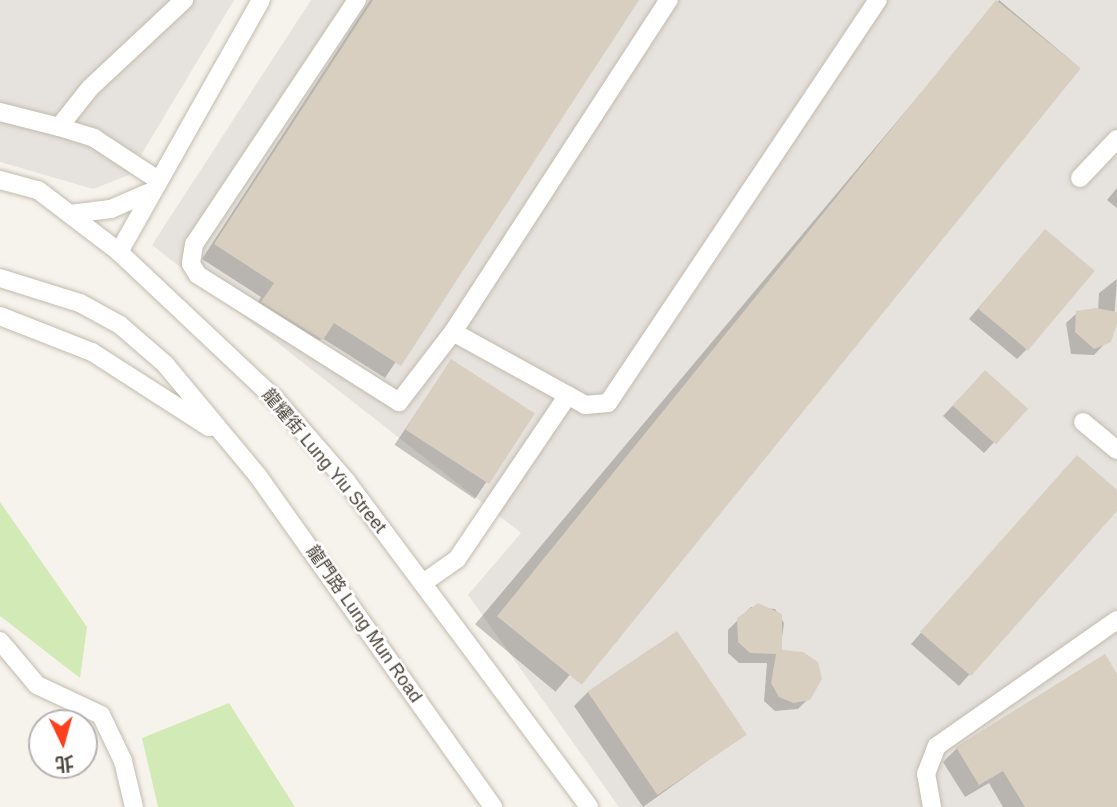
<!DOCTYPE html>
<meta charset="utf-8">
<style>
body{margin:0}
#map{position:relative;width:1117px;height:807px;overflow:hidden;background:#f6f3ec;font-family:Helvetica,"Noto Sans TC",sans-serif}
div>[style]{position:absolute}
.industrial>*{inset:0;background:#e6e2dd}
.green>*{inset:0;background:#d2eab5}
.shadow>*{inset:0;background:#0003;transform-origin:0 0}
.building>*{inset:0;background:#d8cfc1;transform-origin:0 0}
.roads{filter:drop-shadow(0 0 2px #c2bbae) drop-shadow(0 0 2px #c2bbae)}
.minor>*{height:18px;margin:-9px;padding:0 9px;transform-origin:9px;border-radius:9px;background:#fff}
span{translate:-50% -50%;white-space:nowrap;text-align:center;line-height:1.15;-webkit-text-stroke:5px #fff;paint-order:stroke}
.street-label{font-size:18px;color:#4b4439}
.north{position:absolute;left:28px;top:709px;width:70px;height:70px;box-sizing:border-box;background:#fff;border:2px solid #b7b4b0;border-radius:50%;rotate:175deg;font-size:19px;font-weight:700;line-height:28px;text-align:center;color:#4b4439}
.north::after{content:'';display:block;margin:auto;width:24px;height:32px;background:#fc3f1d;clip-path:polygon(50% 0,100% 100%,50% 72%,0 100%)}
</style>
<div id="map">
<div class="industrial">
<div style="clip-path:polygon(0 0,234px 0,129px 175px,93px 189px,0 162px)"></div>
<div style="clip-path:polygon(311px 0,1117px 0,1117px 807px,619px 807px,468px 595px,521px 533px,152px 245px)"></div>
</div>
<div class="green">
<div style="clip-path:polygon(0 502px,87px 627px,80px 678px,0 616px)"></div>
<div style="clip-path:polygon(229px 703px,295px 807px,158px 807px,142px 738px)"></div>
</div>
<div class="shadow">
<div style="clip-path:polygon(370px 0,637px 0,385px 378px,322px 338px,308px 353px,249px 316px,261px 297px,202px 259px)"></div>
<div style="left:999px;top:0;width:105px;height:815px;rotate:40deg"></div>
<div style="clip-path:polygon(1117px 188px,1117px 208px,1107px 200px)"></div>
<div style="clip-path:polygon(1035px 242px,1027px 349px,1017px 359px,969px 319px)"></div>
<div style="clip-path:polygon(1117px 279px,1113px 335px,1094px 355px,1071px 354px,1066px 323px,1077px 313px,1098px 312px,1099px 293px)"></div>
<div style="left:451px;top:361px;width:97px;height:101px;rotate:34deg"></div>
<div style="clip-path:polygon(975px 382px,1025px 409px,984px 453px,943px 416px)"></div>
<div style="clip-path:polygon(1067px 468px,1117px 492px,1117px 509px,959px 686px,911px 644px)"></div>
<div style="clip-path:polygon(751px 607px,775px 609px,784px 623px,780px 652px,809px 698px,798px 709px,775px 711px,764px 701px,767px 663px,739px 663px,728px 653px,728px 630px)"></div>
<div style="clip-path:polygon(1117px 677px,1117px 807px,1003px 807px,989px 783px,965px 797px,943px 762px,957px 748px)"></div>
<div style="clip-path:polygon(588px 692px,745px 734px,643px 807px,574px 706px)"></div>
</div>
<div class="building">
<div style="clip-path:polygon(373px 0,639px 0,401px 366px,334px 323px,323px 340px,261px 302px,274px 283px,214px 244px)"></div>
<div style="left:996px;top:0;width:109px;height:793px;rotate:39deg"></div>
<div style="left:1045px;top:229px;width:65px;height:104px;rotate:40deg"></div>
<div style="clip-path:polygon(1096px 308px,1117px 312px,1117px 323px,1111px 342px,1094px 349px,1075px 332px,1076px 311px)"></div>
<div style="left:451px;top:359px;width:100px;height:84px;rotate:33deg"></div>
<div style="left:985px;top:370px;width:58px;height:48px;rotate:42deg"></div>
<div style="clip-path:polygon(1077px 455px,1117px 490px,1117px 511px,971px 676px,920px 632px)"></div>
<div style="clip-path:polygon(758px 603px,782px 614px,782px 650px,803px 652px,818px 662px,822px 679px,810px 700px,794px 703px,779px 697px,771px 683px,776px 654px,750px 653px,738px 642px,737px 618px)"></div>
<div style="left:677px;top:631px;width:125px;height:108px;rotate:56deg"></div>
<div style="clip-path:polygon(1105px 654px,1117px 674px,1117px 807px,1025px 807px,1003px 771px,979px 785px,956px 747px)"></div>
</div>
<div class="roads">
<div class="minor">
<div style="left:357px;top:0;width:293px;rotate:123.7deg"></div>
<div style="left:194px;top:244px;width:20px;rotate:99deg"></div>
<div style="left:191px;top:264px;width:13px;rotate:58deg"></div>
<div style="left:198px;top:275px;width:238px;rotate:32.3deg"></div>
<div style="left:399px;top:402px;width:88px;rotate:-52.4deg"></div>
<div style="left:453px;top:332px;width:396px;rotate:-57deg"></div>
<div style="left:0;top:112px;width:61px;rotate:14.3deg"></div>
<div style="left:59px;top:127px;width:50px;rotate:-51.5deg"></div>
<div style="left:90px;top:88px;width:129px;rotate:-43.1deg"></div>
<div style="left:59px;top:127px;width:37px;rotate:17deg"></div>
<div style="left:94px;top:138px;width:73px;rotate:33.3deg"></div>
<div style="left:1080px;top:178px;width:54px;rotate:-46.5deg"></div>
<div style="left:0;top:180px;width:39px;rotate:15deg"></div>
<div style="left:38px;top:190px;width:102px;rotate:37.4deg"></div>
<div style="left:119px;top:252px;width:216px;rotate:43.3deg"></div>
<div style="left:276px;top:400px;width:108px;rotate:49.1deg"></div>
<div style="left:347px;top:482px;width:405px;rotate:53.3deg"></div>
<div style="left:70px;top:214px;width:41px;rotate:-7deg"></div>
<div style="left:111px;top:209px;width:40px;rotate:-23.4deg"></div>
<div style="left:119px;top:252px;width:289px;rotate:-60.6deg"></div>
<div style="left:0;top:278px;width:84px;rotate:17.4deg"></div>
<div style="left:80px;top:303px;width:46px;rotate:28.8deg"></div>
<div style="left:120px;top:325px;width:60px;rotate:40.9deg"></div>
<div style="left:165px;top:364px;width:146px;rotate:50.3deg"></div>
<div style="left:258px;top:476px;width:406px;rotate:54.6deg"></div>
<div style="left:0;top:316px;width:99px;rotate:21.4deg"></div>
<div style="left:92px;top:352px;width:139px;rotate:32.7deg"></div>
<div style="left:453px;top:332px;width:151px;rotate:28.9deg"></div>
<div style="left:585px;top:405px;width:23px;rotate:-5deg"></div>
<div style="left:608px;top:403px;width:485px;rotate:-56.2deg"></div>
<div style="left:1083px;top:422px;width:44px;rotate:39.5deg"></div>
<div style="left:423px;top:583px;width:42px;rotate:-35.2deg"></div>
<div style="left:457px;top:559px;width:198px;rotate:-55.9deg"></div>
<div style="left:0;top:641px;width:57px;rotate:49.9deg"></div>
<div style="left:37px;top:685px;width:71px;rotate:25.1deg"></div>
<div style="left:101px;top:715px;width:51px;rotate:64.4deg"></div>
<div style="left:123px;top:761px;width:47px;rotate:76.6deg"></div>
<div style="left:932px;top:807px;width:34px;rotate:-100deg"></div>
<div style="left:926px;top:774px;width:30px;rotate:-69deg"></div>
<div style="left:937px;top:746px;width:220px;rotate:-35deg"></div>
</div>
</div>
<div class="street-label">
<span style="left:324px;top:461px;rotate:50deg">龍耀街 Lung Yiu Street</span>
<span style="left:364px;top:624px;rotate:55deg">龍門路 Lung Mun Road</span>
</div>
<div class="north">北</div>
</div>
